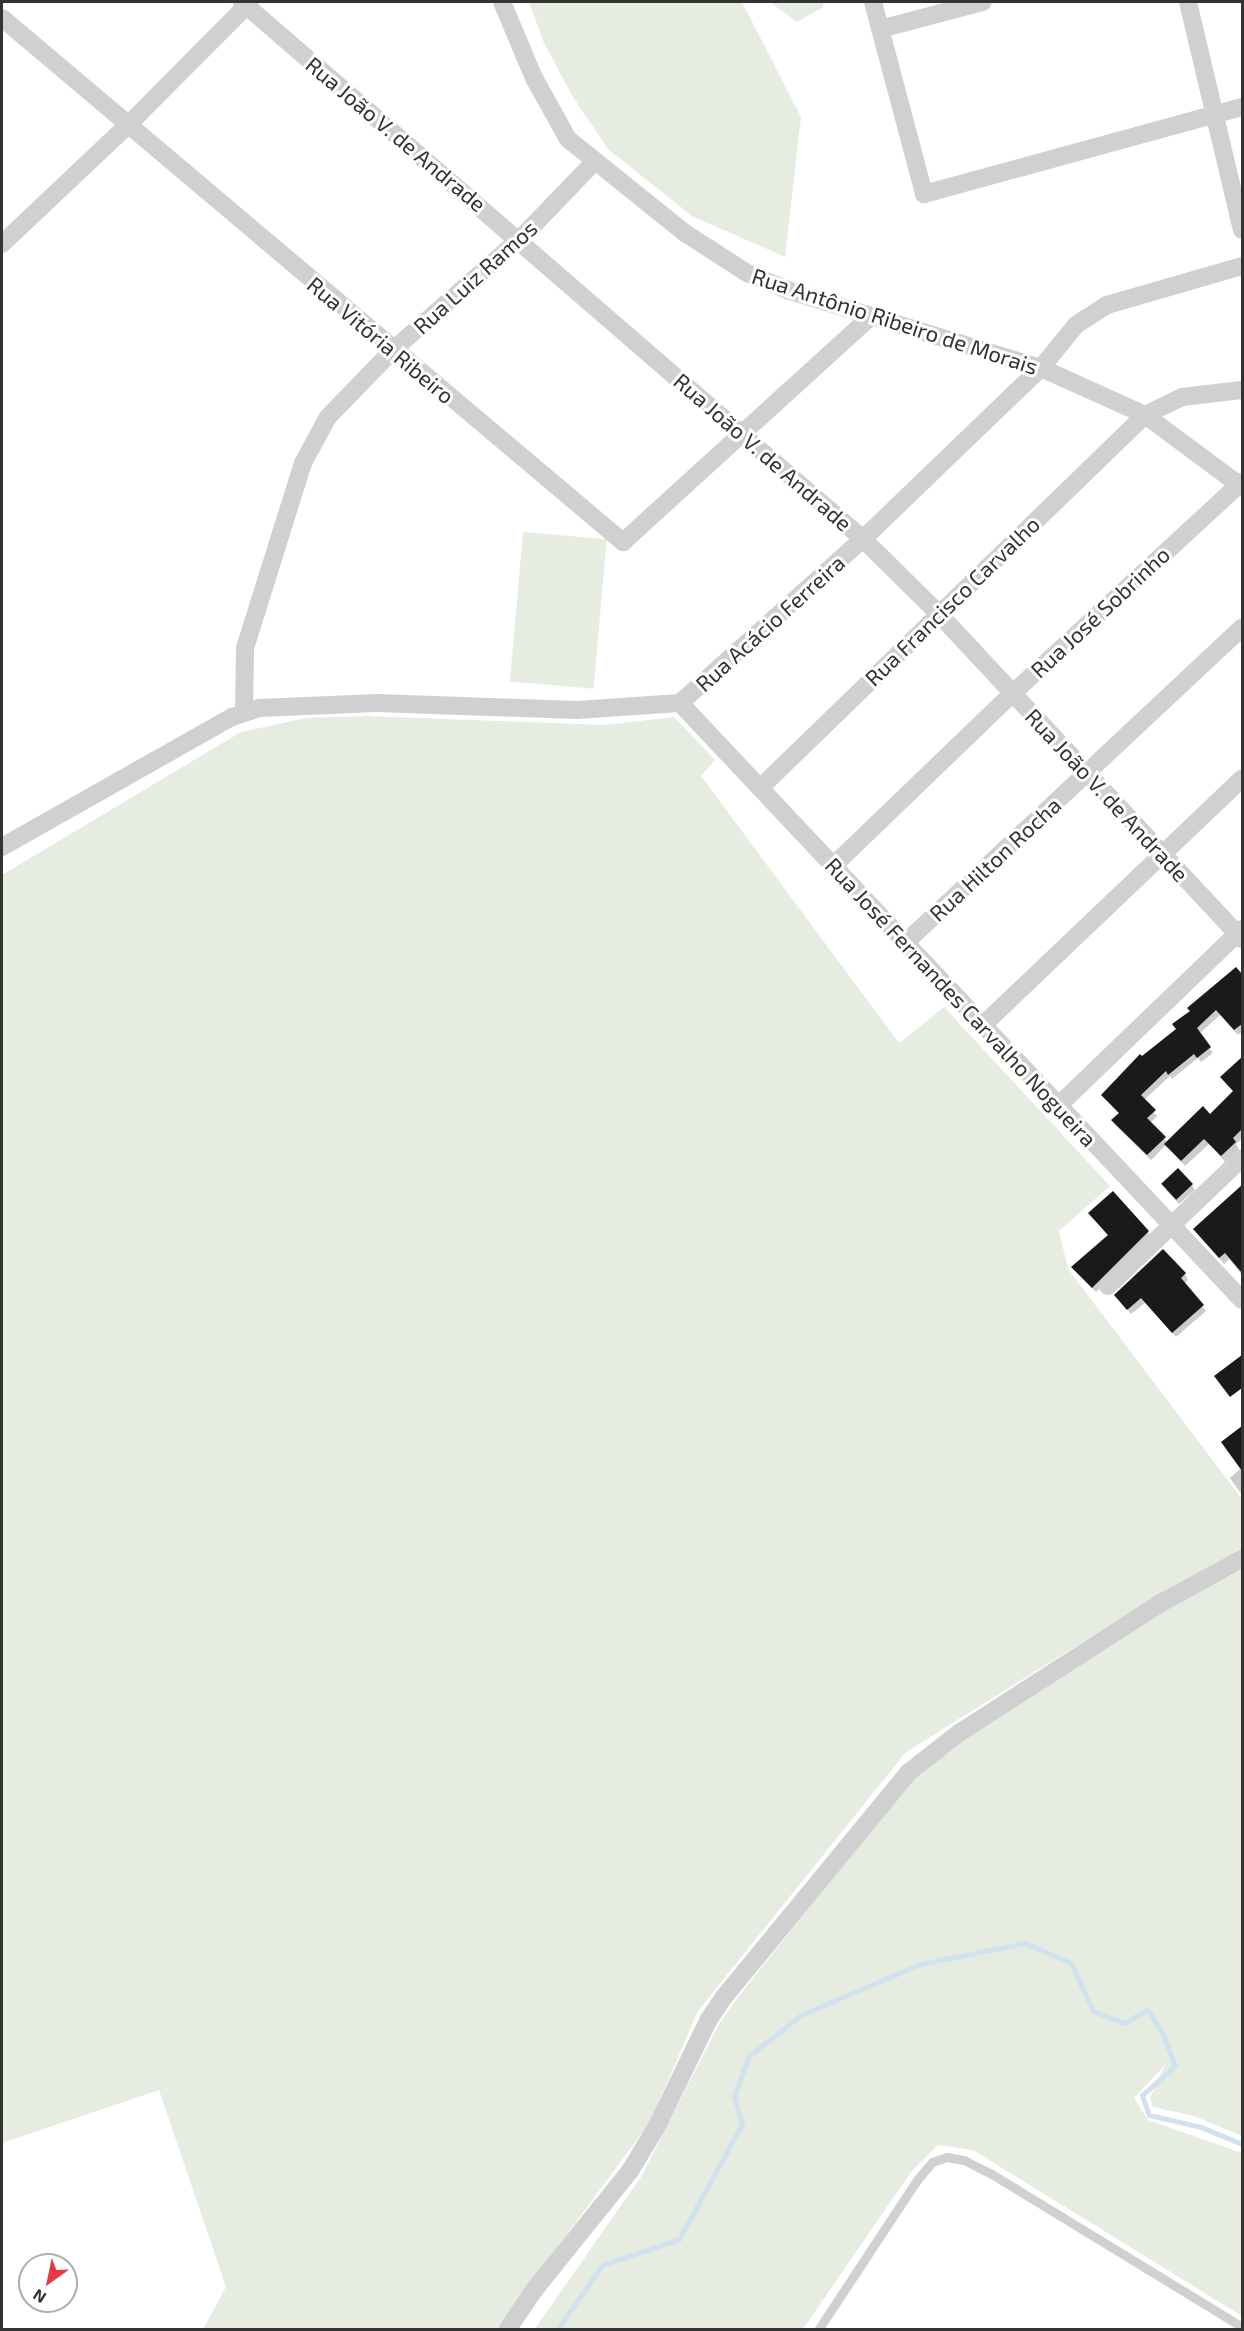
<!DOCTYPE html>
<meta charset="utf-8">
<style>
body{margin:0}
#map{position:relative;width:1244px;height:2331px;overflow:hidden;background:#fff;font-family:"Exo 2",sans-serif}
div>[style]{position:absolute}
.green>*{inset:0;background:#e6ecdf;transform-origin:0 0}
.shadow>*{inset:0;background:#0003}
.stream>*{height:5px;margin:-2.5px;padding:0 2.5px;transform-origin:2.5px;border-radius:2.5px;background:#cfe2ee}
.building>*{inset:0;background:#1a1a1a;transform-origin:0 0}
.lane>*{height:9px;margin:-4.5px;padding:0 4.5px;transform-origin:4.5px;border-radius:4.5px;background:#d0d0d0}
.street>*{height:18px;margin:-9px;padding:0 9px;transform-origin:9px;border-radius:9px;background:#d0d0d0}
span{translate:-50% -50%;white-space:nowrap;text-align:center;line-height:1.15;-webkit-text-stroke:6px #fff;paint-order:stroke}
.street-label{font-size:22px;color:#333}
.frame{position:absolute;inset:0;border:3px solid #333;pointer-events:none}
.north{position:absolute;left:18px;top:2253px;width:60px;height:60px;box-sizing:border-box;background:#fff;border:2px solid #adadad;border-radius:50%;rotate:213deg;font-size:16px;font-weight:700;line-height:24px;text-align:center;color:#333}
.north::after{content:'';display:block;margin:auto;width:21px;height:27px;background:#e63946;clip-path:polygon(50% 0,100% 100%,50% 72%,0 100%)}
</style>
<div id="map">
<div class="green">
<div style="clip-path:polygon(529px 2px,742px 2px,801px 117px,785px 257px,692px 216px,608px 149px,573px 97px,544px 43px)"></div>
<div style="clip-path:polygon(770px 2px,824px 2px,823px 7px,797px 22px)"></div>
<div style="left:523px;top:532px;width:84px;height:150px;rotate:5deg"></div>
<div style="clip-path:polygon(367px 716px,605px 725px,674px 717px,715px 760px,701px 776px,899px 1043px,944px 1007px,1110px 1186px,1059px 1231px,1068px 1269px,1242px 1499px,1242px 1551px,1153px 1598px,906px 1752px,698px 2011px,650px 2122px,497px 2329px,203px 2329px,226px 2287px,159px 2090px,2px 2143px,2px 875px,241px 732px,306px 718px)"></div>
<div style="clip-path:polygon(1242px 1570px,1242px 2136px,1194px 2116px,1153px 2107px,1150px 2098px,1165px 2065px,1134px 2098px,1148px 2120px,1242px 2153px,1242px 2316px,973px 2150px,938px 2145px,911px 2172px,803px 2329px,534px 2330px,641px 2177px,718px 2026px,735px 2001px,914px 1776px,938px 1754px,1167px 1608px)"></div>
</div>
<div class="shadow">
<div style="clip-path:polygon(1236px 969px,1242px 977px,1242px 1032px,1238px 1035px,1220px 1015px,1199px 1034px,1213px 1053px,1201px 1062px,1198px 1058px,1172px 1079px,1170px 1076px,1144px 1100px,1157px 1116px,1150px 1123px,1168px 1143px,1210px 1116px,1234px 1092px,1222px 1077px,1242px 1059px,1242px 1139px,1236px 1144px,1239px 1149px,1225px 1162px,1209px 1144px,1185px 1166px,1166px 1145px,1151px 1160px,1116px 1126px,1113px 1121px,1119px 1114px,1103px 1095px,1177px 1030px)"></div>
<div style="clip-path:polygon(1192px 1185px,1195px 1190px,1179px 1204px,1166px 1190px)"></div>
<div style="clip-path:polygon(1242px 1188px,1242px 1275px,1229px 1259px,1224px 1264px,1195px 1229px)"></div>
<div style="clip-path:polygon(1090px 1213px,1148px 1232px,1151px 1238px,1096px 1292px,1073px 1267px,1109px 1237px)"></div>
<div style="clip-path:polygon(1163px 1251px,1185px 1274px,1188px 1280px,1184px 1284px,1206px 1311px,1176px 1337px,1145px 1303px,1131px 1314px,1120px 1301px)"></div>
<div style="clip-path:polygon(1242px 1428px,1242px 1495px,1230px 1478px,1241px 1468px,1223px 1442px)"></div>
</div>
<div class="stream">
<div style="left:557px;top:2330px;width:79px;rotate:-55.3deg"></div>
<div style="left:602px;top:2265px;width:81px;rotate:-18.7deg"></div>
<div style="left:679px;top:2239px;width:131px;rotate:-61.3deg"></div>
<div style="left:742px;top:2124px;width:29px;rotate:-106deg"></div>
<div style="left:734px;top:2096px;width:43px;rotate:-69.4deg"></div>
<div style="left:749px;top:2056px;width:66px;rotate:-38.3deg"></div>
<div style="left:801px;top:2015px;width:129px;rotate:-23.2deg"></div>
<div style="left:920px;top:1964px;width:107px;rotate:-11.3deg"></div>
<div style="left:1025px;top:1943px;width:50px;rotate:23.5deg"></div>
<div style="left:1071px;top:1963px;width:53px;rotate:65.4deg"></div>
<div style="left:1093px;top:2011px;width:34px;rotate:21deg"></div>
<div style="left:1125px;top:2023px;width:26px;rotate:-32deg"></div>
<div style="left:1147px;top:2009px;width:27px;rotate:57deg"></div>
<div style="left:1162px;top:2032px;width:36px;rotate:69deg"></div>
<div style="left:1175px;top:2066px;width:44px;rotate:138.7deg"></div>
<div style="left:1142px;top:2095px;width:21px;rotate:71deg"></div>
<div style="left:1149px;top:2115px;width:53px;rotate:13deg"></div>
<div style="left:1201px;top:2127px;width:44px;rotate:22.5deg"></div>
</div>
<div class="building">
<div style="clip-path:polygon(1236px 967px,1242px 974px,1242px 1024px,1234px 1030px,1216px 1010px,1197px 1028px,1211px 1047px,1197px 1058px,1194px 1054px,1168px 1075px,1166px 1071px,1141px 1095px,1156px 1110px,1147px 1118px,1166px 1137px,1147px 1155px,1111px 1120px,1119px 1113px,1101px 1095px,1140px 1054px,1142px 1056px,1176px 1029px,1172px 1024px,1190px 1011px,1187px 1008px)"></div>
<div style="clip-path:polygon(1242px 1057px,1242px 1129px,1233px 1138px,1236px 1142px,1221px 1156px,1204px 1139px,1181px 1161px,1164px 1144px,1203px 1106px,1210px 1114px,1233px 1091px,1220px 1077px)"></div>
<div style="left:1178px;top:1168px;width:22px;height:23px;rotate:47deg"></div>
<div style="clip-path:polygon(1242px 1185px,1242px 1273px,1225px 1253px,1219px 1258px,1193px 1229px)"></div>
<div style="clip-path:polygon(1113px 1191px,1149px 1231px,1092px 1288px,1071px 1267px,1108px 1235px,1088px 1213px)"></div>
<div style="clip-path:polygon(1163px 1249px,1186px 1273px,1181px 1278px,1204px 1305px,1172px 1333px,1141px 1298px,1127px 1310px,1114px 1295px)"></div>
<div style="clip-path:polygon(1242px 1355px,1242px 1388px,1230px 1397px,1214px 1376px)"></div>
<div style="clip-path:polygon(1242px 1426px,1242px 1471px,1221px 1442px)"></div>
</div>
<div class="lane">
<div style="left:818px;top:2330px;width:180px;rotate:-56.6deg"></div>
<div style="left:917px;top:2180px;width:23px;rotate:-50deg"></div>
<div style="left:932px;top:2162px;width:16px;rotate:-18deg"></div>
<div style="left:947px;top:2157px;width:17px;rotate:10deg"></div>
<div style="left:964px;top:2160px;width:29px;rotate:27deg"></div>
<div style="left:990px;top:2173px;width:295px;rotate:31.4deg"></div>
</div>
<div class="street">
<div style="left:242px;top:2px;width:821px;rotate:40.85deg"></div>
<div style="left:863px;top:539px;width:105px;rotate:44.6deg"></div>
<div style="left:938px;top:613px;width:446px;rotate:47deg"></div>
<div style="left:502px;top:2px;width:82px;rotate:67.2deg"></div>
<div style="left:534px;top:78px;width:70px;rotate:60.9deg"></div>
<div style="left:568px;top:139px;width:150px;rotate:38.8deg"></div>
<div style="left:685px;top:233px;width:74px;rotate:32.8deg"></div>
<div style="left:747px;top:273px;width:47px;rotate:22.7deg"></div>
<div style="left:790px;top:291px;width:263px;rotate:17.1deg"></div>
<div style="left:1041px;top:368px;width:114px;rotate:24.3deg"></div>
<div style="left:1145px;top:415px;width:121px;rotate:36.6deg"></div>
<div style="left:873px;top:2px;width:199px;rotate:75.1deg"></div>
<div style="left:924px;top:194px;width:330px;rotate:-15.3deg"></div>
<div style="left:1188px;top:2px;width:234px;rotate:76.7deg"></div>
<div style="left:2px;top:18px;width:813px;rotate:40.16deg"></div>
<div style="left:623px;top:542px;width:336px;rotate:-42.3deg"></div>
<div style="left:880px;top:29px;width:106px;rotate:-14.7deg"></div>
<div style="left:2px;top:244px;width:173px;rotate:-43.4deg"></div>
<div style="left:128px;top:125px;width:173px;rotate:-45.2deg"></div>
<div style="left:680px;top:703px;width:820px;rotate:46.73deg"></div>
<div style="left:680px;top:703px;width:246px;rotate:-41.9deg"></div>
<div style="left:863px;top:539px;width:247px;rotate:-43.9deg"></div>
<div style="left:1041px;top:368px;width:55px;rotate:-50.9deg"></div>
<div style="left:1076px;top:325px;width:37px;rotate:-33deg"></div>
<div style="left:1107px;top:305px;width:141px;rotate:-16.1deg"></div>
<div style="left:244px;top:712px;width:64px;rotate:-89.1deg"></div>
<div style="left:245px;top:648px;width:194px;rotate:-72.6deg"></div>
<div style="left:303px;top:463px;width:52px;rotate:-61.5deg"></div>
<div style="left:328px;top:417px;width:93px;rotate:-45.9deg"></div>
<div style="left:393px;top:350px;width:169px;rotate:-41.2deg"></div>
<div style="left:520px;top:239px;width:108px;rotate:-46.1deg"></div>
<div style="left:760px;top:788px;width:536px;rotate:-44.09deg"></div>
<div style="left:1145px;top:415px;width:41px;rotate:-25.9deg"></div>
<div style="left:1182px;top:397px;width:60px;rotate:-6.7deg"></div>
<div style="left:2px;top:847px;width:264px;rotate:-29.5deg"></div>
<div style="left:232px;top:717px;width:28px;rotate:-18deg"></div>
<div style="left:259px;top:708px;width:118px;rotate:-2.4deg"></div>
<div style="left:377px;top:703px;width:200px;rotate:2deg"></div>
<div style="left:577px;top:710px;width:103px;rotate:-3.9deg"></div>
<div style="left:833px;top:866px;width:248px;rotate:-43.9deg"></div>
<div style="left:1012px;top:694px;width:313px;rotate:-42.7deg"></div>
<div style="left:906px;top:942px;width:460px;rotate:-43.1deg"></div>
<div style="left:982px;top:1026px;width:359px;rotate:-43.6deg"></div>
<div style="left:1059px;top:1105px;width:254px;rotate:-43.9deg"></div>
<div style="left:1108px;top:1286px;width:185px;rotate:-43.7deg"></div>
<div style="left:507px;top:2330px;width:50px;rotate:-55.7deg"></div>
<div style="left:535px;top:2289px;width:151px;rotate:-51.2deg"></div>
<div style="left:630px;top:2171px;width:52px;rotate:-59deg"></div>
<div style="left:657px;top:2126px;width:119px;rotate:-64.1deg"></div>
<div style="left:709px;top:2019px;width:27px;rotate:-56deg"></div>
<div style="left:724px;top:1997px;width:291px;rotate:-50.6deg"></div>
<div style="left:909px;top:1772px;width:63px;rotate:-38deg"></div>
<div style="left:959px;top:1733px;width:238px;rotate:-32.8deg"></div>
<div style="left:1159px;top:1604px;width:94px;rotate:-28.5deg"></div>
</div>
<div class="street-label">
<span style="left:396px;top:134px;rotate:40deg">Rua João V. de Andrade</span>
<span style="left:475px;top:277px;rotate:-42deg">Rua Luiz Ramos</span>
<span style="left:895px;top:321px;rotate:18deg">Rua Antônio Ribeiro de Morais</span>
<span style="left:381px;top:340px;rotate:40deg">Rua Vitória Ribeiro</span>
<span style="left:763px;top:452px;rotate:41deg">Rua João V. de Andrade</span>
<span style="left:952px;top:601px;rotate:-44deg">Rua Francisco Carvalho</span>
<span style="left:1100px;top:612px;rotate:-43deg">Rua José Sobrinho</span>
<span style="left:770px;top:623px;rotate:-42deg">Rua Acácio Ferreira</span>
<span style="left:1107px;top:795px;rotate:47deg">Rua João V. de Andrade</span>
<span style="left:995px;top:859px;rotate:-43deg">Rua Hilton Rocha</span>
<span style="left:961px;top:1002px;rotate:47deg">Rua José Fernandes Carvalho Nogueira</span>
</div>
<div class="frame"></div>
<div class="north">N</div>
</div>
